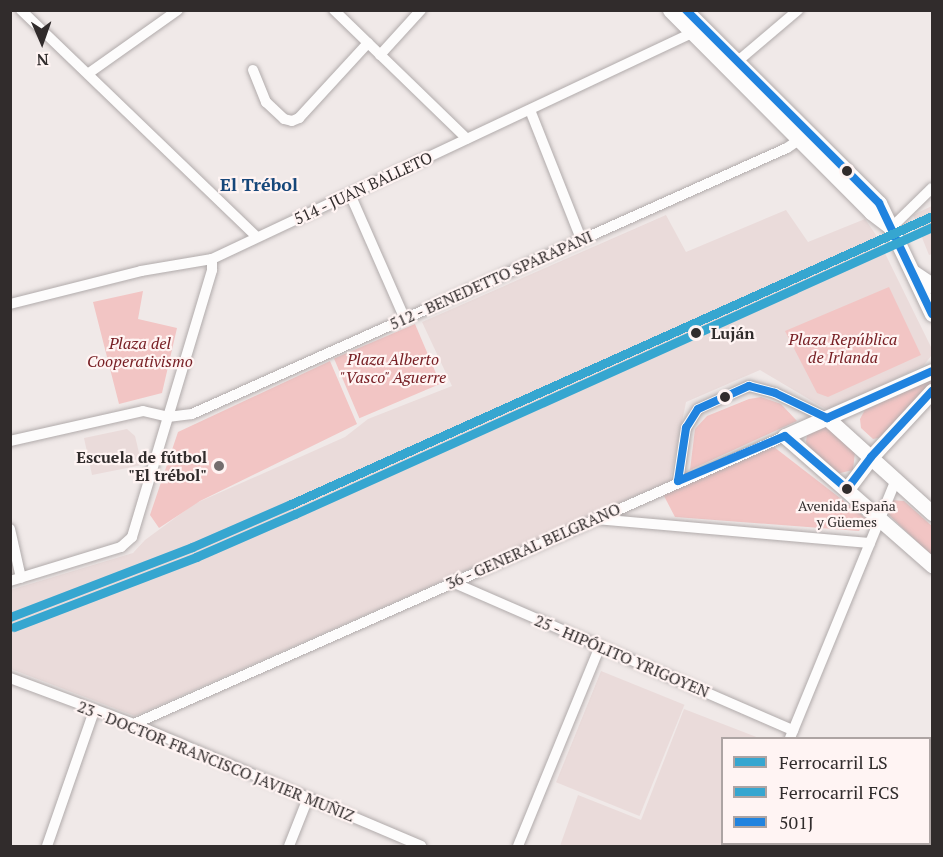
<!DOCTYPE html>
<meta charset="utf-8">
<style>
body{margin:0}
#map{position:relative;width:943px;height:857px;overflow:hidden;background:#f0e9e8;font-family:"PT Serif",serif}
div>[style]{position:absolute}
.built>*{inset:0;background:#eadbda;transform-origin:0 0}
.green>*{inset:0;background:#f2c5c4;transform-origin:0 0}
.roads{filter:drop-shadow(0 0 2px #b1abab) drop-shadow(0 0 2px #b1abab)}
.minor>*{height:10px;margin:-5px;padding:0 5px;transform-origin:5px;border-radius:5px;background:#fdfcfc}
.secondary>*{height:15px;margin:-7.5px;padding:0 7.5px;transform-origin:7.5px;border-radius:7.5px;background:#fdfcfc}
.bus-1>*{height:8px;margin:-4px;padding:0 4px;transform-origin:4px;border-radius:4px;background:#2083df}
.rail-1>*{height:9px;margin:-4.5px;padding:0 4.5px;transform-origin:4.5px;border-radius:4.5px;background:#36a6d0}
.rail-2>*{height:9px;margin:-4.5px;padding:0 4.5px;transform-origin:4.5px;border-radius:4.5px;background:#36a6d0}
.dots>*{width:16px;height:16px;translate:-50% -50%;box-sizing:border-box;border:3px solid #fff4f3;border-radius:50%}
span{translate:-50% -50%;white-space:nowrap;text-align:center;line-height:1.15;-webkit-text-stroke:4.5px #fff4f3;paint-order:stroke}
.bus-label{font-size:14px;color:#312c2c}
.street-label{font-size:16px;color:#312c2c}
.stop-label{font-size:16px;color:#312c2c;font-weight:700}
.left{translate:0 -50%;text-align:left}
.park-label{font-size:16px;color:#782025;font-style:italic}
.poi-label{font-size:16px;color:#312c2c;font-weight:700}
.right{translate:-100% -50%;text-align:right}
.neighbourhood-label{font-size:18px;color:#17477a;font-weight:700}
.frame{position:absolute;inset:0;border:12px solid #312c2c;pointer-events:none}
.legend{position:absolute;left:721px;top:737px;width:210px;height:108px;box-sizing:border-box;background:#fff4f3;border:2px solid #ada4a3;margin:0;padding:8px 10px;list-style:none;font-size:18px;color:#312c2c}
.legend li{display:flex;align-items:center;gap:12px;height:30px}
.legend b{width:30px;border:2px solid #ada4a3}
.north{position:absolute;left:12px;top:12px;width:60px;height:60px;-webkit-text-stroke:4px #fff4f3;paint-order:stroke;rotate:178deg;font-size:16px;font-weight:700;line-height:24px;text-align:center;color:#312c2c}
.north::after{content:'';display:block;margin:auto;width:21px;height:27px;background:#312c2c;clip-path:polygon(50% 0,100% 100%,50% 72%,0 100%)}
</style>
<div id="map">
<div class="built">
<div style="clip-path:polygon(932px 206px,932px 254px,929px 255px,913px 215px)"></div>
<div style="clip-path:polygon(786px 210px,808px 242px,865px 219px,876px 235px,931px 347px,931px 356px,924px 365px,829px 411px,760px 370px,686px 402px,670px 481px,135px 716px,11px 669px,10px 590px,133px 553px,145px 540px,194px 504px,345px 437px,368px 419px,452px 386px,422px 322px,666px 215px,686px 252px)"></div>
<div style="clip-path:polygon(127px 429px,135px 436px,142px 465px,92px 475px,84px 438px)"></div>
<div style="left:601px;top:671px;width:90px;height:120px;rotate:22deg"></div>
<div style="clip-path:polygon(684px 709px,759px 738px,722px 738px,722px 844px,729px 844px,728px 846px,560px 846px,578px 795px,641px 820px)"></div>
</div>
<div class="green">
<div style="clip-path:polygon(889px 287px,921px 355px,828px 397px,817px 393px,785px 331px)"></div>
<div style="clip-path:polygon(143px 291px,138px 319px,177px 328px,162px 393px,119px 404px,93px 302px)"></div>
<div style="left:415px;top:324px;width:65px;height:88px;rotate:67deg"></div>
<div style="clip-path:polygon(330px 361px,357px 424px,200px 501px,159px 528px,150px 515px,178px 432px)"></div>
<div style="clip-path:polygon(932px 377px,932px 384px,883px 437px,873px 439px,861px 428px,860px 419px,867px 406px)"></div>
<div style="clip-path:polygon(761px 397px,781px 404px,797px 421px,690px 470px,695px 429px,707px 416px,749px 399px)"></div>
<div style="clip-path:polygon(817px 426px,826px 427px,855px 452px,853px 470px,836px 474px,811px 452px,806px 442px,807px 434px)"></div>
<div style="clip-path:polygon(774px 447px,866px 518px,859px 531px,675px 517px,663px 494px)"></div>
<div style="clip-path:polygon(892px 500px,904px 501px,932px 526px,932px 556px,888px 514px,887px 508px)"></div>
</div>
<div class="roads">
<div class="minor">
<div style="left:21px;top:10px;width:327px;rotate:43.9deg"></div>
<div style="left:334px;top:10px;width:185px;rotate:44.1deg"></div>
<div style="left:380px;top:55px;width:61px;rotate:-47.7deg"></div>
<div style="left:732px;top:66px;width:87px;rotate:-40.3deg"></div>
<div style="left:253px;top:70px;width:35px;rotate:68deg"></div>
<div style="left:266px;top:102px;width:25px;rotate:43deg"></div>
<div style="left:284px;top:119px;width:8px;rotate:14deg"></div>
<div style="left:292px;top:121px;width:8px;rotate:-23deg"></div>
<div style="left:299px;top:118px;width:102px;rotate:-47.4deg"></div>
<div style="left:89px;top:73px;width:109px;rotate:-35.3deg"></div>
<div style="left:530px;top:110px;width:139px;rotate:68.4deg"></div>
<div style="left:350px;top:194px;width:137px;rotate:66.3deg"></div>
<div style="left:891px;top:228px;width:57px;rotate:-44.3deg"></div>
<div style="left:10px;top:304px;width:135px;rotate:-14.1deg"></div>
<div style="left:141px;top:271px;width:72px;rotate:-9.6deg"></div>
<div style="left:212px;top:259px;width:531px;rotate:-25.21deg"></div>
<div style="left:692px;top:33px;width:7px;rotate:-56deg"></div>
<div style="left:10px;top:441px;width:136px;rotate:-12.7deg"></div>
<div style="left:143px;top:411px;width:26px;rotate:13deg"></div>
<div style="left:168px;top:417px;width:24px;rotate:-7deg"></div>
<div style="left:192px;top:414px;width:652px;rotate:-24.09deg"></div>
<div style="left:787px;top:148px;width:22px;rotate:-34deg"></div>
<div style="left:678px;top:481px;width:54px;rotate:-81.4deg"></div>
<div style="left:686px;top:428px;width:22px;rotate:-58deg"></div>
<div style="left:698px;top:409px;width:56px;rotate:-24.3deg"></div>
<div style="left:749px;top:386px;width:27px;rotate:15deg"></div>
<div style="left:775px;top:393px;width:58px;rotate:25.7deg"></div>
<div style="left:595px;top:519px;width:276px;rotate:5deg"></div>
<div style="left:10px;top:529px;width:50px;rotate:77.3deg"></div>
<div style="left:10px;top:581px;width:116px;rotate:-17deg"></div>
<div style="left:121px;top:547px;width:15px;rotate:-42deg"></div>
<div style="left:132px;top:537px;width:279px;rotate:-73.3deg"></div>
<div style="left:212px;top:270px;width:11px;rotate:-90deg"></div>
<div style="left:452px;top:582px;width:372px;rotate:23.5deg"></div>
<div style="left:10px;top:678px;width:132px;rotate:20.4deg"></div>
<div style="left:134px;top:724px;width:312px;rotate:23deg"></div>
<div style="left:134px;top:724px;width:712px;rotate:-23.86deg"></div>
<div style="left:790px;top:738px;width:279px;rotate:-67.7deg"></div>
<div style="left:930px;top:822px;width:2px;rotate:27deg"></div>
<div style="left:47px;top:846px;width:143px;rotate:-70.8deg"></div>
<div style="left:289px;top:846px;width:52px;rotate:-68.4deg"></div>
<div style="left:518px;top:846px;width:216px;rotate:-67.7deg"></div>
<div style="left:746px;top:846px;width:2px;rotate:-63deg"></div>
</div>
<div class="secondary">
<div style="left:670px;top:10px;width:285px;rotate:45.1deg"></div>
<div style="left:871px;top:212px;width:21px;rotate:37deg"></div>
<div style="left:685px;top:10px;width:274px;rotate:44.9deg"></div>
<div style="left:879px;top:203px;width:123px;rotate:64.5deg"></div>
<div style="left:914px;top:273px;width:22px;rotate:34deg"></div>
<div style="left:932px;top:371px;width:161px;rotate:156.1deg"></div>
<div style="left:785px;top:436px;width:196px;rotate:41.3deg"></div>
<div style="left:827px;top:418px;width:142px;rotate:42.1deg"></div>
<div style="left:847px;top:489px;width:40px;rotate:-53deg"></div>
<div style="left:871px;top:457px;width:90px;rotate:-47.3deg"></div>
</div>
</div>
<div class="bus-1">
<div style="left:686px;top:10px;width:273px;rotate:45deg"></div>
<div style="left:879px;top:203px;width:123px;rotate:64.5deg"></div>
<div style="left:678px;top:481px;width:54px;rotate:-81.4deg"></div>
<div style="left:686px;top:428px;width:22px;rotate:-58deg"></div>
<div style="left:698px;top:409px;width:56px;rotate:-24.3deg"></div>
<div style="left:749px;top:386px;width:27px;rotate:15deg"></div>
<div style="left:775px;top:393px;width:58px;rotate:25.7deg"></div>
<div style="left:827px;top:418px;width:115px;rotate:-24.1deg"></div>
<div style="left:678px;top:481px;width:116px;rotate:-22.8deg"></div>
<div style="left:785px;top:436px;width:82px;rotate:40.5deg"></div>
<div style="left:847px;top:489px;width:40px;rotate:-53deg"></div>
<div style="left:871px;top:457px;width:90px;rotate:-47.3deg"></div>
</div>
<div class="rail-1">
<div style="left:10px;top:617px;width:195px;rotate:-21deg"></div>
<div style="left:192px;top:547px;width:108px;rotate:-23.5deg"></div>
<div style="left:291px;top:504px;width:703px;rotate:-24.19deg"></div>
</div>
<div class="rail-2">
<div style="left:14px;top:627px;width:195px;rotate:-21deg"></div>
<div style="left:196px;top:557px;width:108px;rotate:-23.5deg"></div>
<div style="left:295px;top:514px;width:699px;rotate:-24.25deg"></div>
</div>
<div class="dots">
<div style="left:847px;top:171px;background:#312c2c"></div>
<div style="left:696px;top:333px;background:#312c2c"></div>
<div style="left:725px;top:397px;background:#312c2c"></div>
<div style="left:219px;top:466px;background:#746e6e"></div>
<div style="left:847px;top:489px;background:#312c2c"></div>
</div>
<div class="bus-label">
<span style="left:847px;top:514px">Avenida España<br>y Güemes</span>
</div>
<div class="street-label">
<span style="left:363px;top:188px;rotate:-25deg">514 - JUAN BALLETO</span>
<span style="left:491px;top:280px;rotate:-24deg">512 - BENEDETTO SPARAPANI</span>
<span style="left:533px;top:546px;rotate:-24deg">36 - GENERAL BELGRANO</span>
<span style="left:622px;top:656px;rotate:23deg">25 - HIPÓLITO YRIGOYEN</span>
<span style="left:216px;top:761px;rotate:22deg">23 - DOCTOR FRANCISCO JAVIER MUÑIZ</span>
</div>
<div class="stop-label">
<span class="left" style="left:711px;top:333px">Luján</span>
</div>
<div class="park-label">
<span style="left:843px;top:348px">Plaza República<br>de Irlanda</span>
<span style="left:140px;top:352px">Plaza del<br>Cooperativismo</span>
<span style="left:393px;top:368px">Plaza Alberto<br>"Vasco" Aguerre</span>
</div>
<div class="poi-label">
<span class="right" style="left:207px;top:466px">Escuela de fútbol<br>"El trébol"</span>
</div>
<div class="neighbourhood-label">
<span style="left:259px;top:184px">El Trébol</span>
</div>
<div class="frame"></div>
<ul class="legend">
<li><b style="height:8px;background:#36a6d0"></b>Ferrocarril LS</li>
<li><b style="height:8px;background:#36a6d0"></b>Ferrocarril FCS</li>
<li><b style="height:8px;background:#2083df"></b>501J</li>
</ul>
<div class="north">N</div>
</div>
